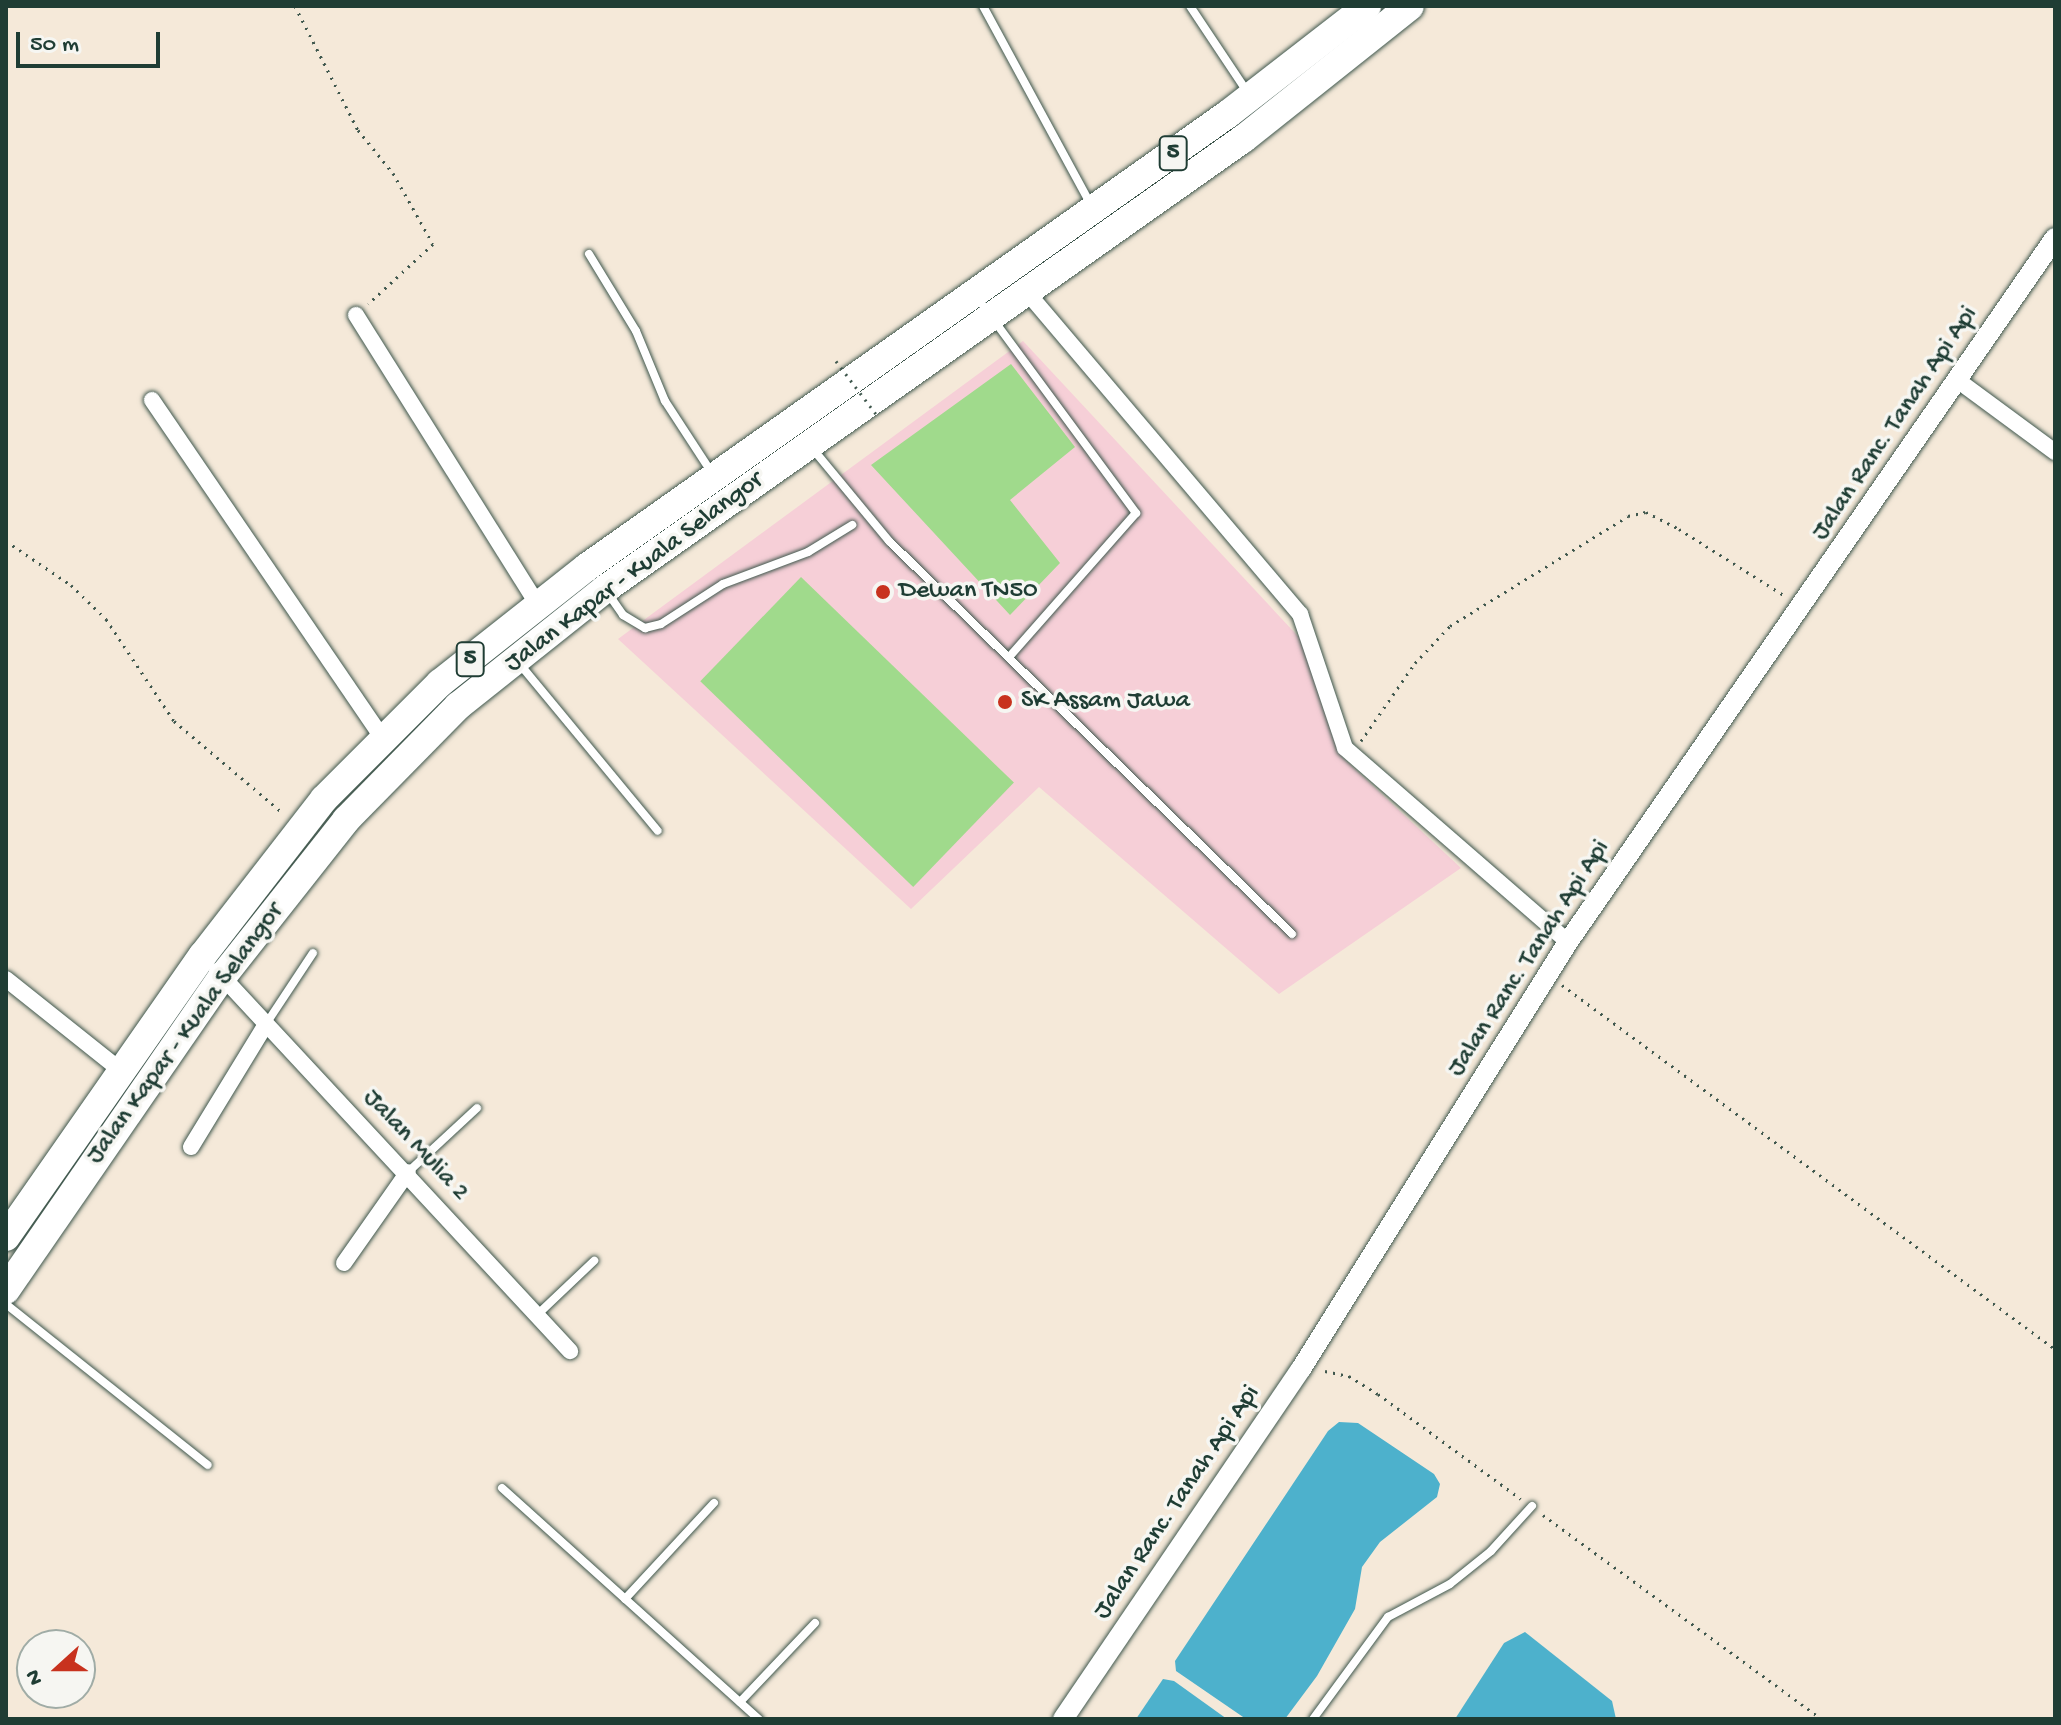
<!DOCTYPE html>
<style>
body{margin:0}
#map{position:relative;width:2061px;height:1725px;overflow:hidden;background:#f5e9d9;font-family:"Gochi Hand",sans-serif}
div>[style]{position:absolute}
.built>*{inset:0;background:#f6cfd7}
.green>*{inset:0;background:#a0da8c;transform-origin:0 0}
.water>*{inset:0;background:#4db1cc}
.path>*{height:3px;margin-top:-1.5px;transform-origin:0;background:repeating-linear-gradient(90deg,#3f574d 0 2px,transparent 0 8px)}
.roads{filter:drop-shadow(0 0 2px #3f574d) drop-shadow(0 0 2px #3f574d)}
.service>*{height:8px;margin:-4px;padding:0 4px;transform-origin:4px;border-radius:4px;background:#fff}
.minor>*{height:16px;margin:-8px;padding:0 8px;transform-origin:8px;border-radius:8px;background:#fff}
.tertiary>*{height:20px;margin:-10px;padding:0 10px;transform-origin:10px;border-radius:10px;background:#fff}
.trunk>*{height:28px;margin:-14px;padding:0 14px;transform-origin:14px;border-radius:14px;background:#fff}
.path-bridge>*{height:3px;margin-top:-1.5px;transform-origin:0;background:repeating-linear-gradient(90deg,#3f574d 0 2px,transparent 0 8px)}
.dots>*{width:22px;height:22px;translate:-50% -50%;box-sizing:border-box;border:4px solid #f6f6f2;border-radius:50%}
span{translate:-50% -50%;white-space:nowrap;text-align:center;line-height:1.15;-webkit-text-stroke:7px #f6f6f2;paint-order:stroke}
.shield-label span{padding:2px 6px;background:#f6f6f2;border:2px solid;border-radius:6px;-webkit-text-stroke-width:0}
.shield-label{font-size:24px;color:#1f3d34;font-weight:700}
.street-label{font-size:26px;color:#1f3d34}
.poi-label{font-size:26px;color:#1f3d34}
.left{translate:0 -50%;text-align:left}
.frame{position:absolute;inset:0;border:8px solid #1f3d34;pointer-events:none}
.north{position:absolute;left:16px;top:1629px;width:80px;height:80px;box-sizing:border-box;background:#f6f6f2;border:2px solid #a0aca6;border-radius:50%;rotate:249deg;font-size:22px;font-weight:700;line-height:32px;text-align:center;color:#1f3d34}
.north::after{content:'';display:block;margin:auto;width:28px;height:36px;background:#c8321e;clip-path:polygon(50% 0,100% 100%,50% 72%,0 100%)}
.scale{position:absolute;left:16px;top:32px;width:144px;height:36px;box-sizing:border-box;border:4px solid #1f3d34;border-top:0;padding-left:10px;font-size:24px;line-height:28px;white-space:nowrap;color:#1f3d34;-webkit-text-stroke:6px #f6f6f2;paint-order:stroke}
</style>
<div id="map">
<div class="built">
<div style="clip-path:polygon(1023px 341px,1308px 647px,1342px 757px,1461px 868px,1279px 994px,1039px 787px,911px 909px,618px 639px)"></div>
</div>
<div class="green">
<div style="clip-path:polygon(1011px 364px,1075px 447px,1010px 500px,1060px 563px,1010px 615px,871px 465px)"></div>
<div style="left:801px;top:577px;width:296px;height:145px;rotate:44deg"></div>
</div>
<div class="water">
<div style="clip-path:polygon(1339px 1422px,1358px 1423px,1434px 1474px,1440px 1484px,1437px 1497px,1380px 1542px,1362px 1567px,1355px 1609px,1317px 1676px,1285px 1719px,1246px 1719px,1176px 1671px,1175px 1661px,1328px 1431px)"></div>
<div style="clip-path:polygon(1525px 1632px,1612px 1701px,1616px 1719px,1455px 1719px,1504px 1643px)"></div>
<div style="clip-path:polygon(1163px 1679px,1174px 1681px,1227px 1719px,1136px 1719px)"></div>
</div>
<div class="path">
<div style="left:295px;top:6px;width:139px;rotate:63.1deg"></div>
<div style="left:358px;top:130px;width:55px;rotate:50.9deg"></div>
<div style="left:393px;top:173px;width:81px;rotate:60.6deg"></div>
<div style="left:433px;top:244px;width:88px;rotate:137.3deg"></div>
<div style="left:6px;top:541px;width:78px;rotate:34.1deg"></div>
<div style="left:71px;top:585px;width:49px;rotate:44.2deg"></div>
<div style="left:106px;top:619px;width:123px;rotate:56.3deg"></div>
<div style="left:174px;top:721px;width:143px;rotate:40.2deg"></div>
<div style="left:1361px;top:741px;width:95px;rotate:-55.3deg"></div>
<div style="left:1415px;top:663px;width:51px;rotate:-46.6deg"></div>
<div style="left:1450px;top:626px;width:209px;rotate:-31.7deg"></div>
<div style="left:1628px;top:516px;width:18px;rotate:-13deg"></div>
<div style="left:1646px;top:512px;width:37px;rotate:27deg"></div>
<div style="left:1679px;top:529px;width:125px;rotate:32.3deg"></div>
<div style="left:1562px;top:985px;width:613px;rotate:36.44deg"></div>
<div style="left:1325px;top:1371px;width:25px;rotate:12deg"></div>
<div style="left:1349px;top:1376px;width:34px;rotate:32deg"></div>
<div style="left:1378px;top:1394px;width:177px;rotate:36.3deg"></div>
<div style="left:1543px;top:1515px;width:346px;rotate:36.2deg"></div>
</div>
<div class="roads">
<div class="service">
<div style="left:983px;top:6px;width:226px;rotate:61.5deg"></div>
<div style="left:1190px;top:6px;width:105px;rotate:56.3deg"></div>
<div style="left:589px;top:254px;width:90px;rotate:58.6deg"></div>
<div style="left:636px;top:331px;width:76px;rotate:67.5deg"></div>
<div style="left:665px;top:401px;width:86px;rotate:56.9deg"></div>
<div style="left:976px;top:296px;width:270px;rotate:53.6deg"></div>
<div style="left:1136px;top:513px;width:192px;rotate:131.4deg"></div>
<div style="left:812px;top:448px;width:121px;rotate:50.4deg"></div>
<div style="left:889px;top:541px;width:563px;rotate:44.28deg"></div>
<div style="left:607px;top:592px;width:28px;rotate:55deg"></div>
<div style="left:623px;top:615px;width:26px;rotate:31deg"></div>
<div style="left:645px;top:628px;width:16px;rotate:-14deg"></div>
<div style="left:661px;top:624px;width:74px;rotate:-32.8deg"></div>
<div style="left:723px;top:584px;width:91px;rotate:-20.6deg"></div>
<div style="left:808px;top:552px;width:52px;rotate:-31.5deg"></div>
<div style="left:518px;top:662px;width:219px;rotate:50.4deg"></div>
<div style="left:266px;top:1024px;width:85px;rotate:-56.5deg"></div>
<div style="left:408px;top:1172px;width:94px;rotate:-42.8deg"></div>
<div style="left:6px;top:1304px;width:258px;rotate:38.6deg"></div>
<div style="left:537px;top:1315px;width:79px;rotate:-43.5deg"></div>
<div style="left:502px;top:1488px;width:346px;rotate:42deg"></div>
<div style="left:625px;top:1599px;width:131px;rotate:-47.2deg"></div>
<div style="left:740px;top:1702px;width:109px;rotate:-46.5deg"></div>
<div style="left:1313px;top:1719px;width:127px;rotate:-53.7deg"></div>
<div style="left:1388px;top:1617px;width:70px;rotate:-28deg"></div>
<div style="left:1450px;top:1584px;width:53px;rotate:-38.8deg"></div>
<div style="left:1491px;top:1551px;width:61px;rotate:-47.7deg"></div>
</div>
<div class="minor">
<div style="left:1026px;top:291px;width:424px;rotate:49.7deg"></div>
<div style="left:1300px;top:614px;width:141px;rotate:71.4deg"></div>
<div style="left:1345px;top:748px;width:296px;rotate:41deg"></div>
<div style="left:356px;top:315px;width:342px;rotate:57.9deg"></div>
<div style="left:1960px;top:382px;width:118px;rotate:36.4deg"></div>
<div style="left:152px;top:400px;width:408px;rotate:55.7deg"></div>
<div style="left:217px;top:971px;width:519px;rotate:47.11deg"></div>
<div style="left:6px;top:979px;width:146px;rotate:38.6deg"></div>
<div style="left:191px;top:1147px;width:144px;rotate:-58.6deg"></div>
<div style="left:344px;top:1263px;width:111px;rotate:-54.9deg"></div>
</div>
<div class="tertiary">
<div style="left:1063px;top:1719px;width:423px;rotate:-55.8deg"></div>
<div style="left:1301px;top:1369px;width:504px;rotate:-57.98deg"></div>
<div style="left:1568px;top:942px;width:856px;rotate:-55.33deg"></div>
</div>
<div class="trunk">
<div style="left:6px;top:1237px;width:344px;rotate:-55.1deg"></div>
<div style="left:203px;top:955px;width:197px;rotate:-52.2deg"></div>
<div style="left:324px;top:799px;width:164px;rotate:-45deg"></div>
<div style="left:440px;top:683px;width:187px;rotate:-38.3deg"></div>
<div style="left:587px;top:567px;width:785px;rotate:-35.25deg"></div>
<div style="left:1228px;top:114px;width:176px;rotate:-37.8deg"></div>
<div style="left:6px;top:1290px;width:382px;rotate:-55.4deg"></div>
<div style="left:223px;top:976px;width:199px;rotate:-51.7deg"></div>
<div style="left:346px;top:820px;width:160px;rotate:-45.5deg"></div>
<div style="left:458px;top:706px;width:188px;rotate:-38.5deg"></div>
<div style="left:605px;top:589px;width:781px;rotate:-35.2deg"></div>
<div style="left:1243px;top:139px;width:213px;rotate:-38.5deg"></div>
</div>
</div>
<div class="path-bridge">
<div style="left:836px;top:361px;width:66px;rotate:53deg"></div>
</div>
<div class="dots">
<div style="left:883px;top:592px;background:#c8321e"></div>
<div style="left:1005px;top:702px;background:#c8321e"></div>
</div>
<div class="shield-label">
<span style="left:1173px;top:153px">5</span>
<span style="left:470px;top:659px">5</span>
</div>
<div class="street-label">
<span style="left:1896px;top:424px;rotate:-56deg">Jalan Ranc. Tanah Api Api</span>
<span style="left:635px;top:573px;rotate:-37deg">Jalan Kapar - Kuala Selangor</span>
<span style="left:1530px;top:959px;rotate:-57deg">Jalan Ranc. Tanah Api Api</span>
<span style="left:186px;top:1034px;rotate:-54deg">Jalan Kapar - Kuala Selangor</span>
<span style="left:415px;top:1146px;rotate:47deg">Jalan Mulia 2</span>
<span style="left:1178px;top:1503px;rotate:-56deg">Jalan Ranc. Tanah Api Api</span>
</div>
<div class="poi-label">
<span class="left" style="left:899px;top:592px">Dewan TN50</span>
<span class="left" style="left:1021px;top:702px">SK Assam Jawa</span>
</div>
<div class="frame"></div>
<div class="north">N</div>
<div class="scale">50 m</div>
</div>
